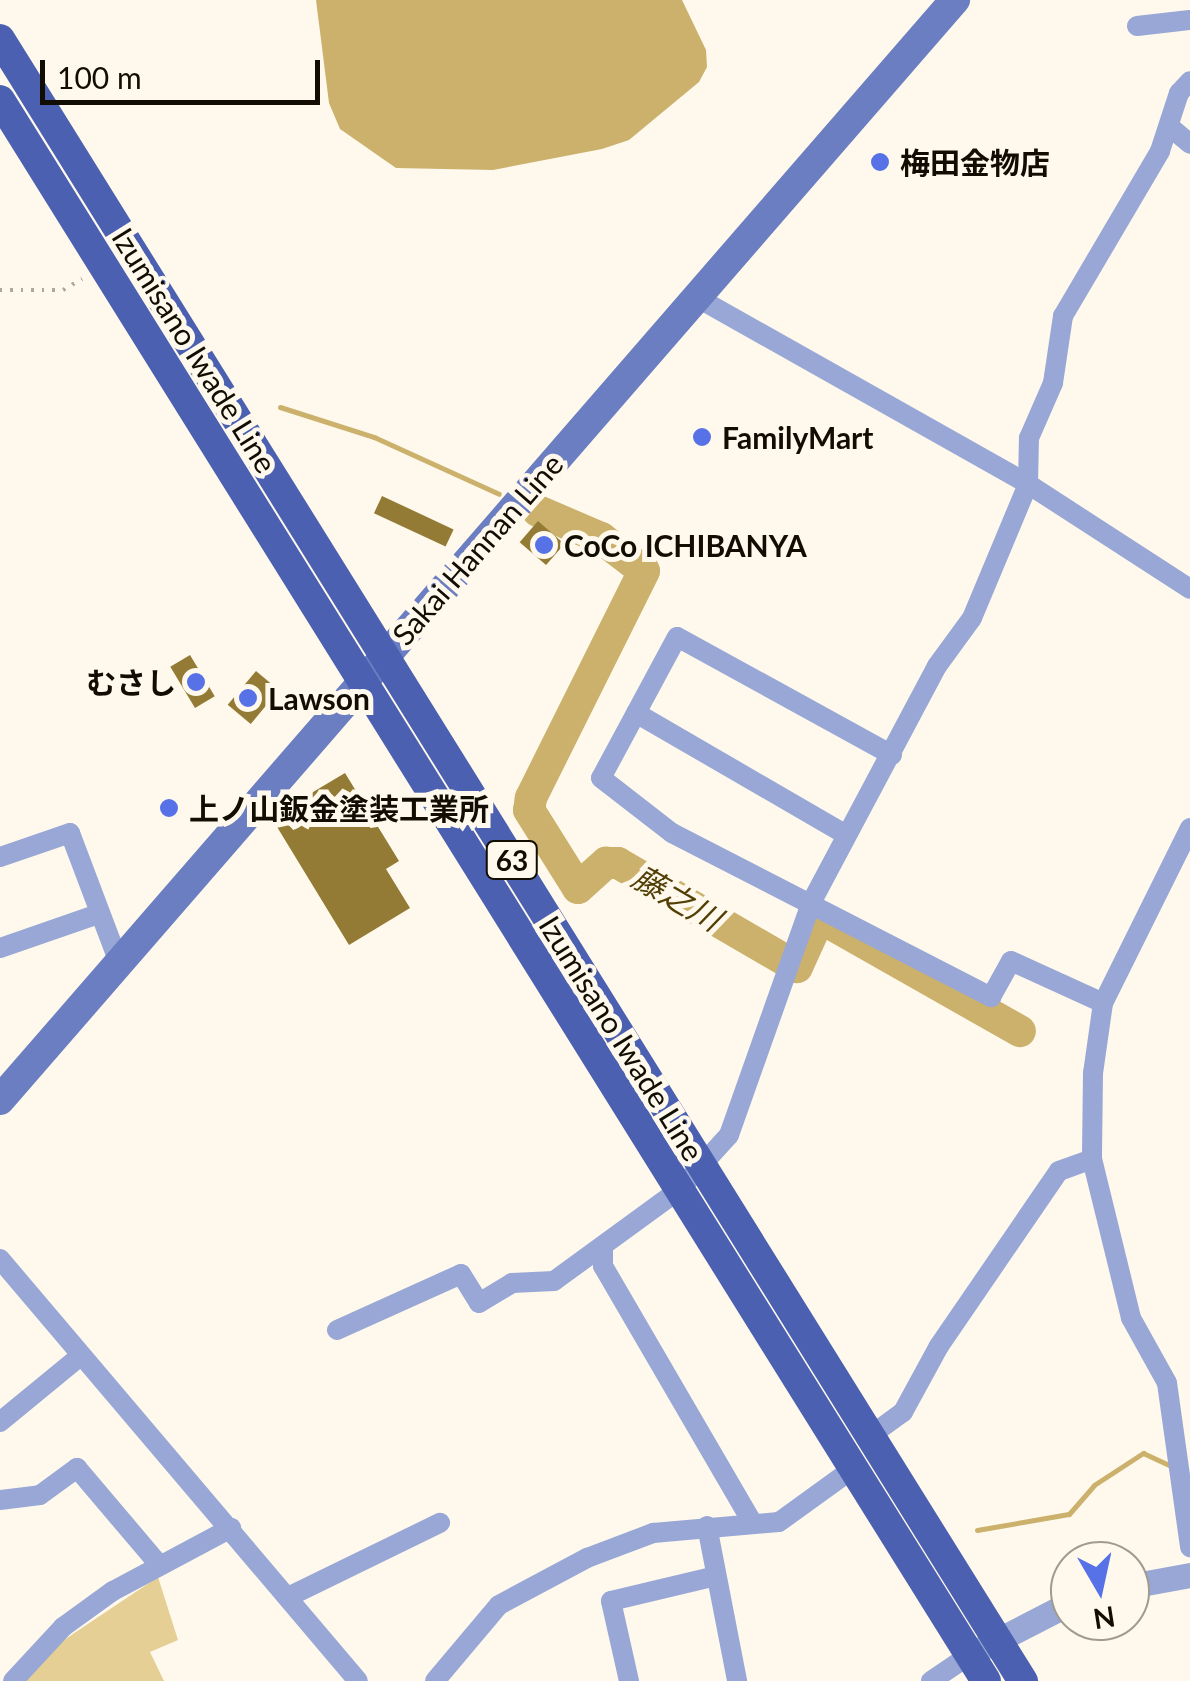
<!DOCTYPE html>
<meta charset="utf-8">
<style>
body{margin:0}
#map{position:relative;width:1190px;height:1681px;overflow:hidden;background:#fef9ec;font-family:Lato,"Noto Sans JP",sans-serif}
div>[style]{position:absolute}
.green>*{inset:0;background:#e5cf95}
.water>*{inset:0;background:#cbb16c}
.stream>*{height:5px;margin:-2.5px;padding:0 2.5px;transform-origin:2.5px;border-radius:2.5px;background:#cbb16c}
.river>*{height:32px;margin:-16px;padding:0 16px;transform-origin:16px;border-radius:16px;background:#cbb16c}
.building>*{inset:0;background:#937b35;transform-origin:0 0}
.path>*{height:4px;margin-top:-2px;transform-origin:0;background:repeating-linear-gradient(90deg,#aca89c 0 2.5px,transparent 0 10.5px)}
.minor>*{height:20px;margin:-10px;padding:0 10px;transform-origin:10px;border-radius:10px;background:#98a7d5}
.tertiary>*{height:25px;margin:-12.5px;padding:0 12.5px;transform-origin:12.5px;border-radius:12.5px;background:#98a7d5}
.secondary>*{height:30px;margin:-15px;padding:0 15px;transform-origin:15px;border-radius:15px;background:#6b7ec1}
.primary>*{height:30px;margin:-15px;padding:0 15px;transform-origin:15px;border-radius:15px;background:#4b60b1}
.dots>*{width:28px;height:28px;translate:-50% -50%;box-sizing:border-box;border:5px solid #fef9ec;border-radius:50%}
span{translate:-50% -50%;white-space:nowrap;text-align:center;line-height:1.15;-webkit-text-stroke:10px #fef9ec;paint-order:stroke}
.shield-label span{padding:2px 8px;background:#fef9ec;border:2px solid;border-radius:8px;-webkit-text-stroke-width:0}
.shield-label{font-size:28px;color:#110d03;font-weight:700}
.poi-label{font-size:30px;color:#110d03;font-weight:700}
.left{translate:0 -50%;text-align:left}
.right{translate:-100% -50%;text-align:right}
.street-label{font-size:30px;color:#110d03}
.water-label{font-size:32px;color:#513f05;font-style:italic}
.north{position:absolute;left:1050px;top:1541px;width:100px;height:100px;box-sizing:border-box;background:#fef9ec;border:2px solid #9f9b8f;border-radius:50%;rotate:171deg;font-size:28px;font-weight:700;line-height:40px;text-align:center;color:#110d03}
.north::after{content:'';display:block;margin:auto;width:35px;height:45px;background:#5771e7;clip-path:polygon(50% 0,100% 100%,50% 72%,0 100%)}
.scale{position:absolute;left:40px;top:60px;width:280px;height:45px;box-sizing:border-box;border:5px solid #110d03;border-top:0;padding-left:12px;font-size:30px;line-height:35px;white-space:nowrap;color:#110d03;-webkit-text-stroke:8px #fef9ec;paint-order:stroke}
</style>
<div id="map">
<div class="green">
<div style="clip-path:polygon(158px 1577px,178px 1640px,150px 1652px,164px 1681px,22px 1681px,46px 1652px)"></div>
</div>
<div class="water">
<div style="clip-path:polygon(316px 0,682px 0,706px 50px,707px 67px,699px 82px,629px 140px,602px 149px,493px 170px,396px 168px,340px 129px,329px 103px)"></div>
</div>
<div class="stream">
<div style="left:280px;top:407px;width:99px;rotate:17.7deg"></div>
<div style="left:374px;top:437px;width:137px;rotate:24.5deg"></div>
<div style="left:977px;top:1530px;width:93px;rotate:-9.9deg"></div>
<div style="left:1069px;top:1514px;width:38px;rotate:-49deg"></div>
<div style="left:1094px;top:1485px;width:59px;rotate:-33.1deg"></div>
<div style="left:1143px;top:1453px;width:31px;rotate:25deg"></div>
</div>
<div class="river">
<div style="left:538px;top:511px;width:69px;rotate:23.2deg"></div>
<div style="left:601px;top:538px;width:54px;rotate:37.5deg"></div>
<div style="left:644px;top:571px;width:254px;rotate:116.5deg"></div>
<div style="left:531px;top:798px;width:12px;rotate:99deg"></div>
<div style="left:529px;top:810px;width:92px;rotate:57.9deg"></div>
<div style="left:578px;top:888px;width:38px;rotate:-42deg"></div>
<div style="left:606px;top:863px;width:12px"></div>
<div style="left:618px;top:863px;width:207px;rotate:30.2deg"></div>
<div style="left:797px;top:967px;width:48px;rotate:-65.6deg"></div>
<div style="left:817px;top:923px;width:9px;rotate:-13deg"></div>
<div style="left:826px;top:921px;width:223px;rotate:29.6deg"></div>
</div>
<div class="building">
<div style="left:382px;top:496px;width:79px;height:19px;rotate:25deg"></div>
<div style="left:538px;top:521px;width:35px;height:28px;rotate:41deg"></div>
<div style="left:190px;top:655px;width:48px;height:23px;rotate:59deg"></div>
<div style="left:256px;top:671px;width:30px;height:44px;rotate:40deg"></div>
<div style="clip-path:polygon(345px 773px,399px 861px,386px 869px,410px 908px,349px 945px,271px 817px)"></div>
</div>
<div class="path">
<div style="left:0;top:290px;width:63px"></div>
<div style="left:63px;top:290px;width:22px;rotate:-30deg"></div>
</div>
<div class="minor">
<div style="left:1137px;top:26px;width:53px;rotate:-6.5deg"></div>
<div style="left:1170px;top:127px;width:26px;rotate:40deg"></div>
<div style="left:698px;top:298px;width:379px;rotate:29.4deg"></div>
<div style="left:1028px;top:484px;width:193px;rotate:32.9deg"></div>
<div style="left:636px;top:713px;width:241px;rotate:30.1deg"></div>
<div style="left:892px;top:755px;width:245px;rotate:-151.2deg"></div>
<div style="left:677px;top:637px;width:160px;rotate:118.3deg"></div>
<div style="left:601px;top:778px;width:90px;rotate:37.8deg"></div>
<div style="left:672px;top:833px;width:359px;rotate:27.2deg"></div>
<div style="left:991px;top:997px;width:41px;rotate:-60.9deg"></div>
<div style="left:1011px;top:961px;width:101px;rotate:24.5deg"></div>
<div style="left:1190px;top:828px;width:195px;rotate:116.4deg"></div>
<div style="left:1103px;top:1003px;width:71px;rotate:98.1deg"></div>
<div style="left:1093px;top:1073px;width:86px;rotate:90.7deg"></div>
<div style="left:1092px;top:1159px;width:164px;rotate:76.2deg"></div>
<div style="left:1131px;top:1318px;width:74px;rotate:61deg"></div>
<div style="left:1167px;top:1383px;width:166px;rotate:82deg"></div>
<div style="left:0;top:857px;width:74px;rotate:-18.9deg"></div>
<div style="left:70px;top:833px;width:139px;rotate:69.3deg"></div>
<div style="left:0;top:948px;width:104px;rotate:-19.1deg"></div>
<div style="left:603px;top:1250px;width:16px;rotate:90deg"></div>
<div style="left:603px;top:1266px;width:296px;rotate:59.8deg"></div>
<div style="left:0;top:1259px;width:553px;rotate:49.69deg"></div>
<div style="left:337px;top:1330px;width:136px;rotate:-24.3deg"></div>
<div style="left:461px;top:1274px;width:34px;rotate:58deg"></div>
<div style="left:479px;top:1303px;width:39px;rotate:-31deg"></div>
<div style="left:512px;top:1283px;width:42px;rotate:-2.7deg"></div>
<div style="left:554px;top:1281px;width:156px;rotate:-36.1deg"></div>
<div style="left:680px;top:1189px;width:73px;rotate:-47.8deg"></div>
<div style="left:729px;top:1135px;width:246px;rotate:-70.5deg"></div>
<div style="left:811px;top:903px;width:268px;rotate:-62deg"></div>
<div style="left:937px;top:666px;width:59px;rotate:-53.9deg"></div>
<div style="left:972px;top:618px;width:145px;rotate:-67.3deg"></div>
<div style="left:1028px;top:484px;width:46px;rotate:-88.8deg"></div>
<div style="left:1029px;top:438px;width:60px;rotate:-66.4deg"></div>
<div style="left:1053px;top:383px;width:68px;rotate:-81.5deg"></div>
<div style="left:1063px;top:316px;width:191px;rotate:-59.5deg"></div>
<div style="left:1160px;top:151px;width:61px;rotate:-71.9deg"></div>
<div style="left:1179px;top:93px;width:16px;rotate:-47deg"></div>
<div style="left:0;top:1422px;width:102px;rotate:-39.4deg"></div>
<div style="left:870px;top:1436px;width:41px;rotate:-36deg"></div>
<div style="left:903px;top:1412px;width:75px;rotate:-61.4deg"></div>
<div style="left:939px;top:1346px;width:212px;rotate:-55.6deg"></div>
<div style="left:1059px;top:1171px;width:35px;rotate:-20deg"></div>
<div style="left:0;top:1500px;width:40px;rotate:-7.1deg"></div>
<div style="left:40px;top:1495px;width:46px;rotate:-36.1deg"></div>
<div style="left:77px;top:1468px;width:128px;rotate:49.7deg"></div>
<div style="left:707px;top:1526px;width:158px;rotate:79deg"></div>
<div style="left:290px;top:1596px;width:167px;rotate:-26deg"></div>
<div style="left:13px;top:1681px;width:74px;rotate:-47.2deg"></div>
<div style="left:63px;top:1627px;width:62px;rotate:-35.8deg"></div>
<div style="left:113px;top:1591px;width:134px;rotate:-28.1deg"></div>
<div style="left:435px;top:1681px;width:99px;rotate:-49.9deg"></div>
<div style="left:499px;top:1605px;width:100px;rotate:-28.1deg"></div>
<div style="left:587px;top:1558px;width:71px;rotate:-20.7deg"></div>
<div style="left:653px;top:1533px;width:126px;rotate:-5deg"></div>
<div style="left:779px;top:1522px;width:92px;rotate:-35.8deg"></div>
<div style="left:629px;top:1681px;width:82px;rotate:-102.7deg"></div>
<div style="left:611px;top:1601px;width:108px;rotate:-13.4deg"></div>
<div style="left:931px;top:1681px;width:48px;rotate:-34deg"></div>
</div>
<div class="tertiary">
<div style="left:1130px;top:1586px;width:61px;rotate:-10.4deg"></div>
<div style="left:971px;top:1654px;width:111px;rotate:-27.3deg"></div>
</div>
<div class="secondary">
<div style="left:0;top:1100px;width:1457px;rotate:-49.04deg"></div>
</div>
<div class="primary">
<div style="left:0;top:39px;width:1935px;rotate:58.08deg"></div>
<div style="left:0;top:100px;width:1863px;rotate:58.05deg"></div>
</div>
<div class="dots">
<div style="left:880px;top:162px;background:#5771e7"></div>
<div style="left:702px;top:437px;background:#5771e7"></div>
<div style="left:544px;top:545px;background:#5771e7"></div>
<div style="left:196px;top:682px;background:#5771e7"></div>
<div style="left:248px;top:698px;background:#5771e7"></div>
<div style="left:169px;top:808px;background:#5771e7"></div>
</div>
<div class="shield-label">
<span style="left:512px;top:860px">63</span>
</div>
<div class="poi-label">
<span class="left" style="left:900px;top:162px">梅田金物店</span>
<span class="left" style="left:722px;top:437px">FamilyMart</span>
<span class="left" style="left:564px;top:545px">CoCo ICHIBANYA</span>
<span class="right" style="left:176px;top:682px">むさし</span>
<span class="left" style="left:268px;top:698px">Lawson</span>
<span class="left" style="left:189px;top:808px">上ノ山鈑金塗装工業所</span>
</div>
<div class="street-label">
<span style="left:195px;top:350px;rotate:58deg">Izumisano Iwade Line</span>
<span style="left:477px;top:549px;rotate:-49deg">Sakai Hannan Line</span>
<span style="left:622px;top:1038px;rotate:58deg">Izumisano Iwade Line</span>
</div>
<div class="water-label">
<span style="left:677px;top:898px;rotate:30deg">藤之川</span>
</div>
<div class="north">N</div>
<div class="scale">100 m</div>
</div>
